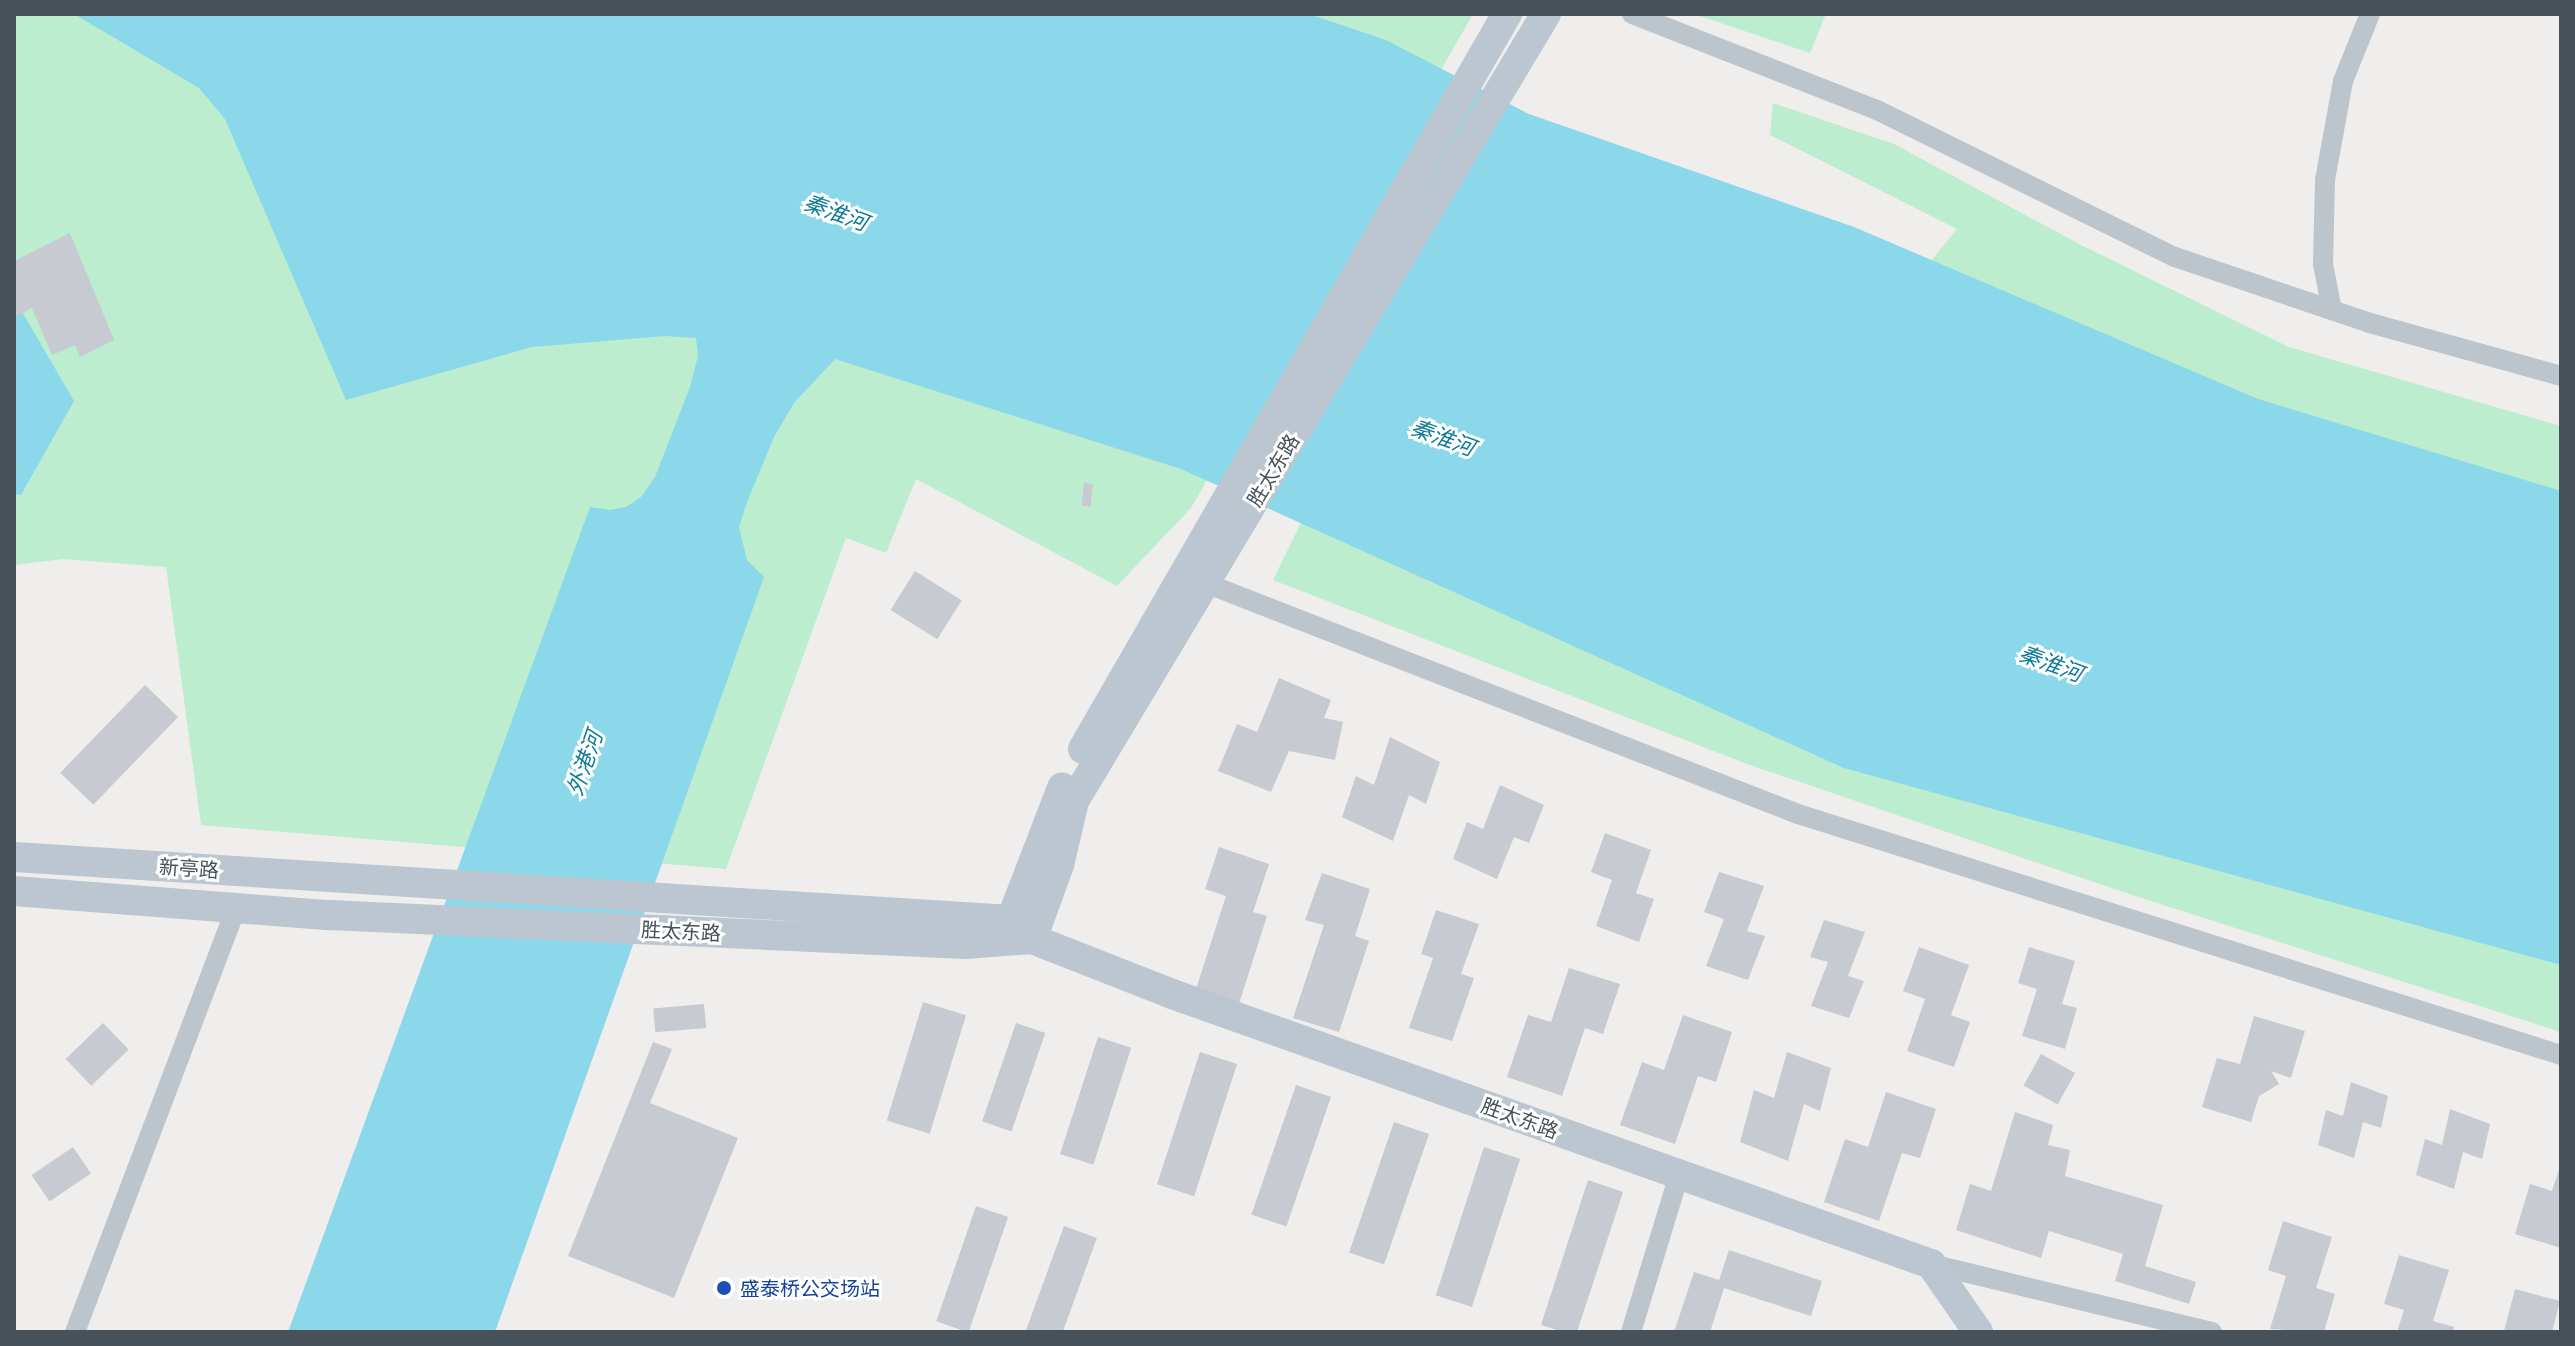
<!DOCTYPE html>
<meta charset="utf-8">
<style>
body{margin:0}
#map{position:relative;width:2575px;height:1346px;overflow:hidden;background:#f0eded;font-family:Barlow,"Noto Sans SC",sans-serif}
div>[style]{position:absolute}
.green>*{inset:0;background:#bcedce}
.water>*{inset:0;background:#8ad8ea}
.building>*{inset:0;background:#c7cad0;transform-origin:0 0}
.street>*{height:20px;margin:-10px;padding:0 10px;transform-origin:10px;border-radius:10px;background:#bcc5cc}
.secondary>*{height:30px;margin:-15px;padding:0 15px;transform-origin:15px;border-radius:15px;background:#bbc6d1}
.dots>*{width:22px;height:22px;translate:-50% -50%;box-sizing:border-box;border:4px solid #fff;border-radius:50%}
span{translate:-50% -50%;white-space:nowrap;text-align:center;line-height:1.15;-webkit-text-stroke:6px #fff;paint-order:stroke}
.street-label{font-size:20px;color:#46515a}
.transit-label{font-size:20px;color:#164399}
.left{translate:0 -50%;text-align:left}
.water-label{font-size:22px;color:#0f7c95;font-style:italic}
.frame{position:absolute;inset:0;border:16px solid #46515a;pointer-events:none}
</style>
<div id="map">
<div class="green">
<div style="clip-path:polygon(14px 14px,1473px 14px,1191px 508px,1117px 586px,916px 479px,886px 553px,846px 538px,726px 869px,201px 825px,166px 567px,63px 559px,14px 565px)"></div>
<div style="clip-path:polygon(1694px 14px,1826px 14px,1810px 53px)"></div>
<div style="clip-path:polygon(1773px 103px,1894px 144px,2079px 244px,2289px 347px,2561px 426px,2561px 1032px,2132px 895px,1747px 764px,1273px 580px,1310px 504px,1628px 632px,1957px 229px,1770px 135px)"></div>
</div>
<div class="water">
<div style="clip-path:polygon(74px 14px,1284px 14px,1315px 16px,1386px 40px,1529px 114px,1854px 227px,2258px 399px,2561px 491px,2561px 965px,1844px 768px,1181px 469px,835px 359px,794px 403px,774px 437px,747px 502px,739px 527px,747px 560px,764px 577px,495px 1332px,288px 1332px,590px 507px,610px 510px,626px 507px,641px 497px,655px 477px,690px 387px,698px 356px,696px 338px,665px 336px,532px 347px,346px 400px,225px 119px,199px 88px)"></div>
<div style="clip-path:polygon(14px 298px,74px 401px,21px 495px,14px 494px)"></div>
</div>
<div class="building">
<div style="clip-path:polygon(70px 233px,114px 340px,80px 357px,75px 345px,52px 355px,32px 308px,14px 317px,14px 261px)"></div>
<div style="left:1084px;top:483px;width:9px;height:23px;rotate:6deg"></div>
<div style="left:915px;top:571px;width:55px;height:46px;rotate:32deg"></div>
<div style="clip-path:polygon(1279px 678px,1331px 700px,1324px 718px,1343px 722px,1335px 760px,1289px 751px,1271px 792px,1218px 771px,1237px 724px,1257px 732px)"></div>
<div style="left:145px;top:685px;width:46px;height:122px;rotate:44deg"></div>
<div style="clip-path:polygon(1390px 737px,1440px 762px,1426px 804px,1409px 795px,1393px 841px,1342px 817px,1356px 776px,1374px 785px)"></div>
<div style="clip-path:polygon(1500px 785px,1544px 805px,1529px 843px,1514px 837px,1497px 879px,1453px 859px,1467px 822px,1483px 829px)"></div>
<div style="clip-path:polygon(1605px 833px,1651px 850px,1636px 893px,1654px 899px,1639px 942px,1596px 926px,1612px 880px,1591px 872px)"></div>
<div style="clip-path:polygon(1219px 847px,1269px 864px,1253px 912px,1267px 916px,1238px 1007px,1195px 992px,1226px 896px,1205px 889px)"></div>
<div style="clip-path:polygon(1719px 872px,1764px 886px,1747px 931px,1765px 936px,1748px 980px,1706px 966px,1724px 919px,1704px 912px)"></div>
<div style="clip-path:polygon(1322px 873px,1370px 889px,1355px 936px,1369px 941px,1339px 1032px,1293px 1018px,1324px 925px,1305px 920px)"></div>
<div style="clip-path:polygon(1436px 910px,1479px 924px,1461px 974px,1474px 978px,1452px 1041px,1409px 1028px,1433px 958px,1421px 954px)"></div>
<div style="clip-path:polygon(1824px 920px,1865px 932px,1848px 976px,1864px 981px,1849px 1018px,1811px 1006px,1828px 962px,1810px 957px)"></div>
<div style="clip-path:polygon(1919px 947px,1969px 965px,1951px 1015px,1970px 1022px,1954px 1067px,1907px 1051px,1925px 999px,1903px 991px)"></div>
<div style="clip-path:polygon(2029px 947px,2075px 961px,2062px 1004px,2077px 1008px,2065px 1049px,2022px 1036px,2037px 989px,2018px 983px)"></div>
<div style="clip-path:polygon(1569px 968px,1620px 984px,1603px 1034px,1585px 1028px,1562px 1096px,1507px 1077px,1528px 1015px,1551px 1022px)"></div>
<div style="left:923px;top:1002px;width:45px;height:124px;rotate:17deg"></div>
<div style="left:704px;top:1004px;width:24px;height:51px;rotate:85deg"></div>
<div style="clip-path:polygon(1683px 1015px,1732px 1032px,1716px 1082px,1698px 1076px,1675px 1144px,1620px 1125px,1642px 1062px,1664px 1070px)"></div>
<div style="clip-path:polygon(2254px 1016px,2305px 1031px,2291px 1078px,2271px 1071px,2279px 1084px,2259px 1096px,2251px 1122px,2202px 1107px,2217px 1058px,2240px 1064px)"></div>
<div style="left:103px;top:1023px;width:37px;height:52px;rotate:46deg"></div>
<div style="left:1016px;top:1023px;width:31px;height:104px;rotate:19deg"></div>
<div style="left:1098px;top:1037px;width:35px;height:123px;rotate:18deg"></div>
<div style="clip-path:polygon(653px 1042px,672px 1049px,650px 1103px,738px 1138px,674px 1298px,568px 1256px)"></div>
<div style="left:1200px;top:1052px;width:39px;height:139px;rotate:18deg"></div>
<div style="clip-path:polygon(1787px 1052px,1831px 1068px,1820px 1111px,1804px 1104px,1788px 1161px,1740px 1142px,1754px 1090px,1774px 1098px)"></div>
<div style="left:2041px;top:1054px;width:39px;height:36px;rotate:29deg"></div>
<div style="clip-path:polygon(2351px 1082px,2388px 1096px,2381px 1128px,2363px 1122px,2354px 1158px,2318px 1145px,2326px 1110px,2343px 1116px)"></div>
<div style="left:1296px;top:1085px;width:37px;height:137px;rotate:19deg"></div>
<div style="clip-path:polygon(1886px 1092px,1936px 1109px,1920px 1158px,1902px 1153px,1879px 1221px,1824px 1202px,1845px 1139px,1868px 1147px)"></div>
<div style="clip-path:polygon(2450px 1109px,2490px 1124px,2482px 1159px,2463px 1152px,2454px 1189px,2416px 1175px,2425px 1139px,2442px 1145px)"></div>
<div style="clip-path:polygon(2015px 1112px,2053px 1125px,2048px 1145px,2070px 1150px,2065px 1176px,2163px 1205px,2145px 1266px,2196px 1282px,2189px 1304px,2115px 1281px,2123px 1254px,2049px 1231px,2041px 1258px,1956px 1230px,1970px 1184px,1991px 1191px)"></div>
<div style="left:1394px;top:1122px;width:37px;height:138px;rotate:19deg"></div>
<div style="left:73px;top:1147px;width:32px;height:50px;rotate:56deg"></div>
<div style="left:1484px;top:1147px;width:38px;height:156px;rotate:18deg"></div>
<div style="clip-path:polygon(2561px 1164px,2561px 1248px,2515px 1234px,2530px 1184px,2552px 1191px)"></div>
<div style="clip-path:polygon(1588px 1180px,1623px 1192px,1577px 1332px,1563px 1332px,1541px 1325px)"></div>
<div style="left:976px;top:1206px;width:34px;height:122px;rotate:19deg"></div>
<div style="clip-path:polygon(2283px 1221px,2332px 1237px,2316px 1288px,2335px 1294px,2324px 1332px,2270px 1329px,2286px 1276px,2268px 1270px)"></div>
<div style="left:1064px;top:1226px;width:35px;height:111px;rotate:20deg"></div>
<div style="clip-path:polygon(1729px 1250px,1822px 1281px,1811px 1316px,1724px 1288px,1710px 1332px,1674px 1332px,1694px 1272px,1719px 1280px)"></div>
<div style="clip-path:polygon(2399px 1255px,2449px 1270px,2433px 1321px,2454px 1327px,2453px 1332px,2397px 1332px,2404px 1310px,2384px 1304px)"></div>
<div style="clip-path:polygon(2515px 1289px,2560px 1301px,2552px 1332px,2504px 1331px)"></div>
</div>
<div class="street">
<div style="left:1632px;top:14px;width:263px;rotate:21.4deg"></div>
<div style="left:1877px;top:110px;width:332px;rotate:26.3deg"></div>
<div style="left:2175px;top:257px;width:206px;rotate:18.7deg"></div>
<div style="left:2370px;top:323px;width:198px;rotate:15.5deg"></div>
<div style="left:2332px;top:310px;width:47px;rotate:-101.1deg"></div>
<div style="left:2323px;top:264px;width:84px;rotate:-88.6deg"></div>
<div style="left:2325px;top:180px;width:101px;rotate:-79.7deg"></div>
<div style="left:2343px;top:81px;width:72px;rotate:-68.1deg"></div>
<div style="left:1195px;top:575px;width:16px;rotate:35deg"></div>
<div style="left:1208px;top:584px;width:633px;rotate:21.3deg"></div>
<div style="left:1798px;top:814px;width:800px;rotate:17.53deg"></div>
<div style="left:1931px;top:1264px;width:289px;rotate:13.6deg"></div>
<div style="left:75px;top:1332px;width:454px;rotate:-69.2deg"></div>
<div style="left:1631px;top:1332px;width:164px;rotate:-73deg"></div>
</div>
<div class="secondary">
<div style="left:1083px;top:749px;width:849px;rotate:-60.02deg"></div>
<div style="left:14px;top:857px;width:999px;rotate:3.62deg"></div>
<div style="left:1011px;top:920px;width:28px;rotate:42deg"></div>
<div style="left:1032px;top:939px;width:150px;rotate:21.4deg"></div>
<div style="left:1172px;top:994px;width:806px;rotate:19.58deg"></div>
<div style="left:1931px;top:1264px;width:83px;rotate:55.3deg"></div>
<div style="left:14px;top:891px;width:316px;rotate:4.4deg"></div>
<div style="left:329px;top:915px;width:637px;rotate:2.61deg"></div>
<div style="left:965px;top:944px;width:67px;rotate:-4.3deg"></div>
<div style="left:1032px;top:939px;width:79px;rotate:-70deg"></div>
<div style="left:1059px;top:865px;width:66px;rotate:-76.8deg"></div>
<div style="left:1074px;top:801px;width:918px;rotate:-59.05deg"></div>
<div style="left:1011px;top:920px;width:142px;rotate:-68.9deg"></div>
</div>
<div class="dots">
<div style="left:724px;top:1288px;background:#1a4fb4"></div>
</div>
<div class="street-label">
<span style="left:1273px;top:470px;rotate:-59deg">胜太东路</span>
<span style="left:189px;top:868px;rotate:4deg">新亭路</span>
<span style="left:681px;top:931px;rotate:3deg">胜太东路</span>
<span style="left:1520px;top:1118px;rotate:20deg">胜太东路</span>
</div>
<div class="transit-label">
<span class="left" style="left:740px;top:1288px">盛泰桥公交场站</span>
</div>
<div class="water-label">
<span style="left:836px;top:212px;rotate:20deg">秦淮河</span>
<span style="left:1443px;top:437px;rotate:20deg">秦淮河</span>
<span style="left:2051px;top:663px;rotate:20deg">秦淮河</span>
<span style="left:584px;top:763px;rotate:-71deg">外港河</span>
</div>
<div class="frame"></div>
</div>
